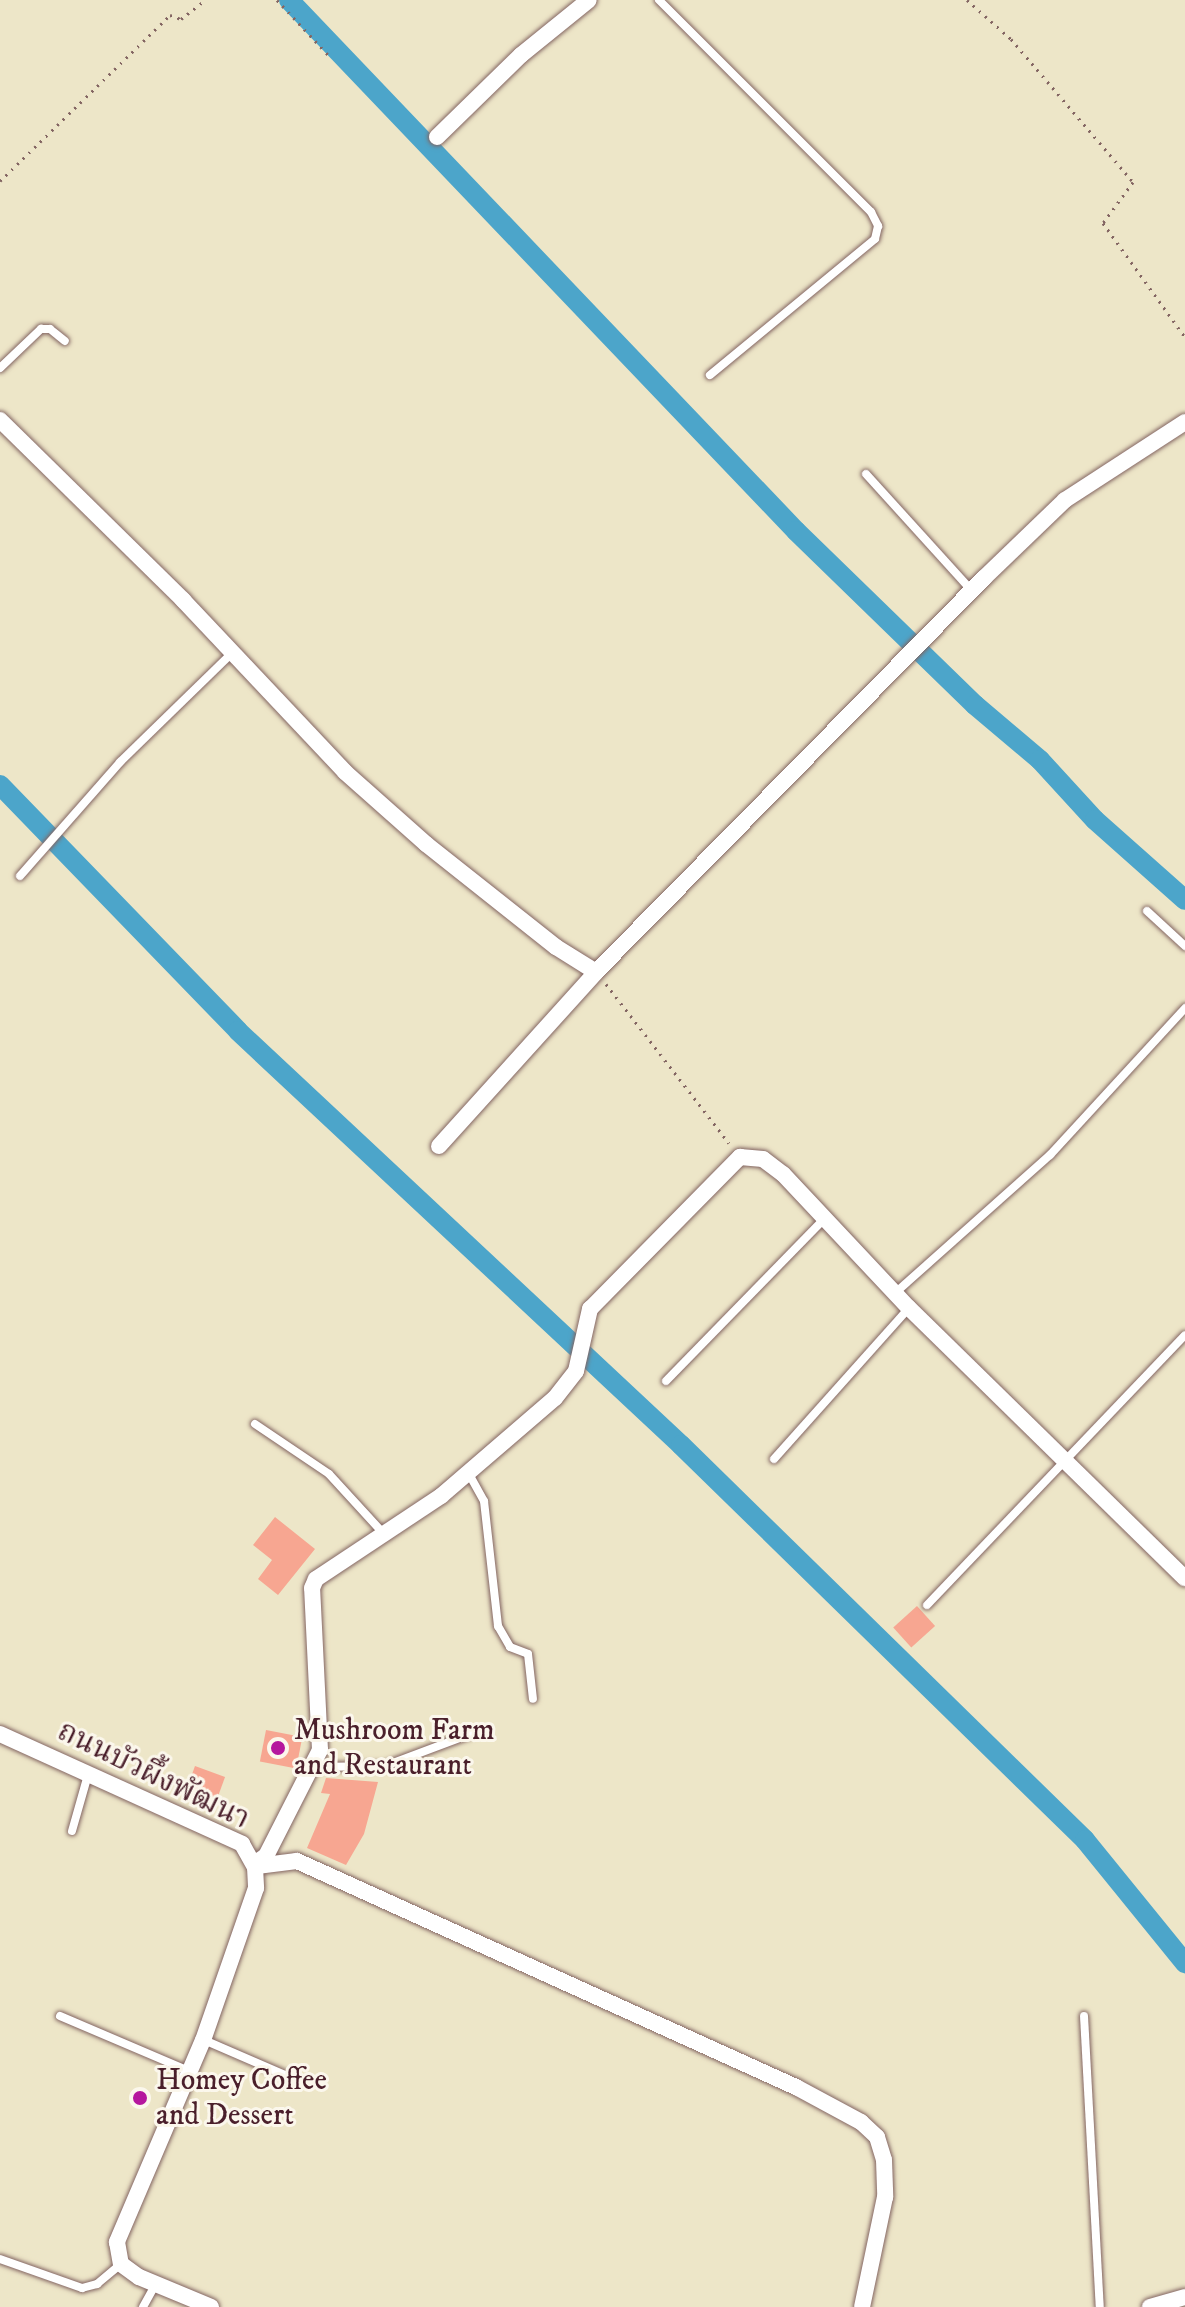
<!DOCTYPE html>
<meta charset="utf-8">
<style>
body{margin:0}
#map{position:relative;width:1185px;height:2307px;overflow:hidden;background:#ede6c8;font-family:"IM FELL DW Pica","Noto Serif Thai",serif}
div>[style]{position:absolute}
.canal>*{height:20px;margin:-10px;padding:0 10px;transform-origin:10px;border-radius:10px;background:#4ca5ca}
.building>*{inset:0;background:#f7a691;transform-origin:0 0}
.path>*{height:3px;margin-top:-1.5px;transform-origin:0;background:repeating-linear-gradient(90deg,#836562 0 2px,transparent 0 8px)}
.roads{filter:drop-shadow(0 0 2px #836562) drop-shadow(0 0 2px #836562)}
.lane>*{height:8px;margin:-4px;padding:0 4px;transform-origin:4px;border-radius:4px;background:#fff}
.street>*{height:16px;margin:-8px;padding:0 8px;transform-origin:8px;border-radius:8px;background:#fff}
.dots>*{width:22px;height:22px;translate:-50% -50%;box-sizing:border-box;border:4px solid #fbf7ec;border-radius:50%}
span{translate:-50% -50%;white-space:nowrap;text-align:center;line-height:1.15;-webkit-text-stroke:6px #fbf7ec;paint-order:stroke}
.poi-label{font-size:30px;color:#4a1f2b}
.left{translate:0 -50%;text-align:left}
.street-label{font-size:30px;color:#4a1f2b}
</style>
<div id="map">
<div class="canal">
<div style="left:289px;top:0;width:734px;rotate:46.32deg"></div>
<div style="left:796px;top:531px;width:250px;rotate:44.2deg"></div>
<div style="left:975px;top:705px;width:85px;rotate:40.2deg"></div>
<div style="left:1040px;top:760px;width:81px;rotate:47.5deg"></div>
<div style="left:1095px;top:820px;width:120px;rotate:41.6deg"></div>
<div style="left:0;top:785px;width:342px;rotate:45.9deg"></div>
<div style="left:238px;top:1031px;width:606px;rotate:43.06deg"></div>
<div style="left:681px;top:1445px;width:565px;rotate:44.35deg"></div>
<div style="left:1085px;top:1840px;width:159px;rotate:50.9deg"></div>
</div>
<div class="building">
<div style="clip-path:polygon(275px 1517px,315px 1549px,278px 1595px,258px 1579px,272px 1560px,253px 1545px)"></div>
<div style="left:917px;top:1606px;width:27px;height:32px;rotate:48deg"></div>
<div style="left:266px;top:1730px;width:37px;height:32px;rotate:11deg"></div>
<div style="left:195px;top:1766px;width:32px;height:28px;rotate:20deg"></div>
<div style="clip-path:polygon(326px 1778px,378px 1782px,364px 1834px,346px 1865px,307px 1848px,330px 1794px,321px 1793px)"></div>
</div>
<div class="path">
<div style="left:277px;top:0;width:79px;rotate:47deg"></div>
<div style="left:967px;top:0;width:59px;rotate:41.6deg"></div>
<div style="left:1011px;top:39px;width:188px;rotate:49.5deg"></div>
<div style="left:1133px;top:182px;width:51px;rotate:126.2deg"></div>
<div style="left:1103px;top:223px;width:140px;rotate:54.3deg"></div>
<div style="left:0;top:181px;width:238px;rotate:-44.3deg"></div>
<div style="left:170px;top:15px;width:12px;rotate:20deg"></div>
<div style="left:181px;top:19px;width:31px;rotate:-38deg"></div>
<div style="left:606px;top:984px;width:201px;rotate:52.3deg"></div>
</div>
<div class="roads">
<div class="lane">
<div style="left:659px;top:0;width:300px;rotate:45deg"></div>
<div style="left:871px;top:212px;width:16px;rotate:63deg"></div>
<div style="left:878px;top:226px;width:13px;rotate:103deg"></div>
<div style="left:875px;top:239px;width:214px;rotate:140.5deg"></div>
<div style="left:0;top:368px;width:57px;rotate:-43.6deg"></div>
<div style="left:41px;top:329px;width:9px"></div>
<div style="left:50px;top:329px;width:19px;rotate:39deg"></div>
<div style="left:866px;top:474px;width:158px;rotate:47.8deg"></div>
<div style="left:20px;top:876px;width:152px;rotate:-48.7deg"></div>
<div style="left:120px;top:762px;width:156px;rotate:-44.2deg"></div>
<div style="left:1147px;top:911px;width:52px;rotate:42.6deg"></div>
<div style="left:895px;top:1293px;width:208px;rotate:-41.7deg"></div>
<div style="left:1050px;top:1155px;width:200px;rotate:-47.4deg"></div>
<div style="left:666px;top:1381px;width:226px;rotate:-45.7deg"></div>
<div style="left:255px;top:1424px;width:89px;rotate:34deg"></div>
<div style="left:329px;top:1474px;width:81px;rotate:47.5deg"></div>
<div style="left:774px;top:1459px;width:203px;rotate:-48.2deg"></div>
<div style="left:469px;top:1474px;width:31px;rotate:61deg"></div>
<div style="left:484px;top:1501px;width:126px;rotate:83.6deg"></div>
<div style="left:498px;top:1626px;width:24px;rotate:60deg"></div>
<div style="left:510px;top:1647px;width:19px;rotate:21deg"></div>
<div style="left:528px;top:1654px;width:45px;rotate:83.7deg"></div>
<div style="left:927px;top:1605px;width:373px;rotate:-46.3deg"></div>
<div style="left:311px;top:1767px;width:74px;rotate:-0.8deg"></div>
<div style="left:385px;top:1766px;width:91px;rotate:-20.6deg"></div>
<div style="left:72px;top:1831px;width:58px;rotate:-74.1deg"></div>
<div style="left:60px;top:2016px;width:140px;rotate:23.1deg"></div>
<div style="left:1084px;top:2016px;width:291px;rotate:86.9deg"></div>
<div style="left:204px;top:2040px;width:90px;rotate:23.4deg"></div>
<div style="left:0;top:2259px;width:87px;rotate:19.5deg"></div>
<div style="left:82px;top:2288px;width:16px;rotate:-15deg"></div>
<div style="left:97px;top:2284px;width:31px;rotate:-40deg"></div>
<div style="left:143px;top:2307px;width:25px;rotate:-61deg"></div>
</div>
<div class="street">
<div style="left:437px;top:137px;width:117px;rotate:-44.3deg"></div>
<div style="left:521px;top:55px;width:87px;rotate:-39deg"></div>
<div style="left:0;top:420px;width:257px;rotate:44.5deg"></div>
<div style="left:183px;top:600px;width:236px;rotate:46.7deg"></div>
<div style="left:345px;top:772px;width:108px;rotate:41.6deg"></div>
<div style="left:426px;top:844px;width:166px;rotate:38.4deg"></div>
<div style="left:556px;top:947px;width:47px;rotate:32deg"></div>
<div style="left:439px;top:1146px;width:234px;rotate:-47.9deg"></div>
<div style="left:596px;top:972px;width:553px;rotate:-45.44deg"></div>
<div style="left:984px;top:578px;width:112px;rotate:-43.9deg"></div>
<div style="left:1065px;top:500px;width:143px;rotate:-33deg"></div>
<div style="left:0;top:1734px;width:266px;rotate:24.4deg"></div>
<div style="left:242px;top:1844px;width:26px;rotate:61deg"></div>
<div style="left:255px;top:1867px;width:21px;rotate:87deg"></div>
<div style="left:256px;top:1888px;width:161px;rotate:109.2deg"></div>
<div style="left:203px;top:2040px;width:220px;rotate:113.1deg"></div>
<div style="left:117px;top:2242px;width:22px;rotate:80deg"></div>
<div style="left:121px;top:2264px;width:22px;rotate:36deg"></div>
<div style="left:139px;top:2277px;width:78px;rotate:22.6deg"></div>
<div style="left:254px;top:1864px;width:14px;rotate:-34deg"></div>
<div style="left:266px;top:1856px;width:119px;rotate:-63deg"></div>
<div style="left:320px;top:1750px;width:162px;rotate:-92.8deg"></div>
<div style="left:312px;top:1588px;width:10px;rotate:-66deg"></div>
<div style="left:316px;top:1579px;width:150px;rotate:-33.6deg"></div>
<div style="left:441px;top:1496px;width:150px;rotate:-40.7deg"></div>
<div style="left:555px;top:1398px;width:34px;rotate:-52deg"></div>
<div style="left:576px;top:1371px;width:64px;rotate:-77.3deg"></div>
<div style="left:590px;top:1309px;width:214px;rotate:-45.4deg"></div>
<div style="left:740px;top:1157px;width:23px;rotate:5deg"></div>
<div style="left:763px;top:1159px;width:25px;rotate:37deg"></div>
<div style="left:783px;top:1174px;width:184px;rotate:46.8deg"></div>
<div style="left:909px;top:1308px;width:386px;rotate:44.4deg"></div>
<div style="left:257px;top:1866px;width:40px;rotate:-7.1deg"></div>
<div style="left:297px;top:1861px;width:548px;rotate:24.37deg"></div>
<div style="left:796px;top:2087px;width:74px;rotate:28.3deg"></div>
<div style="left:861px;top:2122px;width:22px;rotate:43deg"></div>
<div style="left:877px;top:2137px;width:24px;rotate:73deg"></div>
<div style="left:884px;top:2160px;width:37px;rotate:88deg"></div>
<div style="left:885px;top:2197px;width:112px;rotate:101.8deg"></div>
<div style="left:1150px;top:2307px;width:36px;rotate:-16deg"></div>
</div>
</div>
<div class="dots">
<div style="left:278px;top:1748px;background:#b5179e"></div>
<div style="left:140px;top:2098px;background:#b5179e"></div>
</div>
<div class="poi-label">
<span class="left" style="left:294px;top:1748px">Mushroom Farm<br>and Restaurant</span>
<span class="left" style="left:156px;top:2098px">Homey Coffee<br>and Dessert</span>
</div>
<div class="street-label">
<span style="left:153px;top:1776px;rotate:26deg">ถนนบัวผึ้งพัฒนา</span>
</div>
</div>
